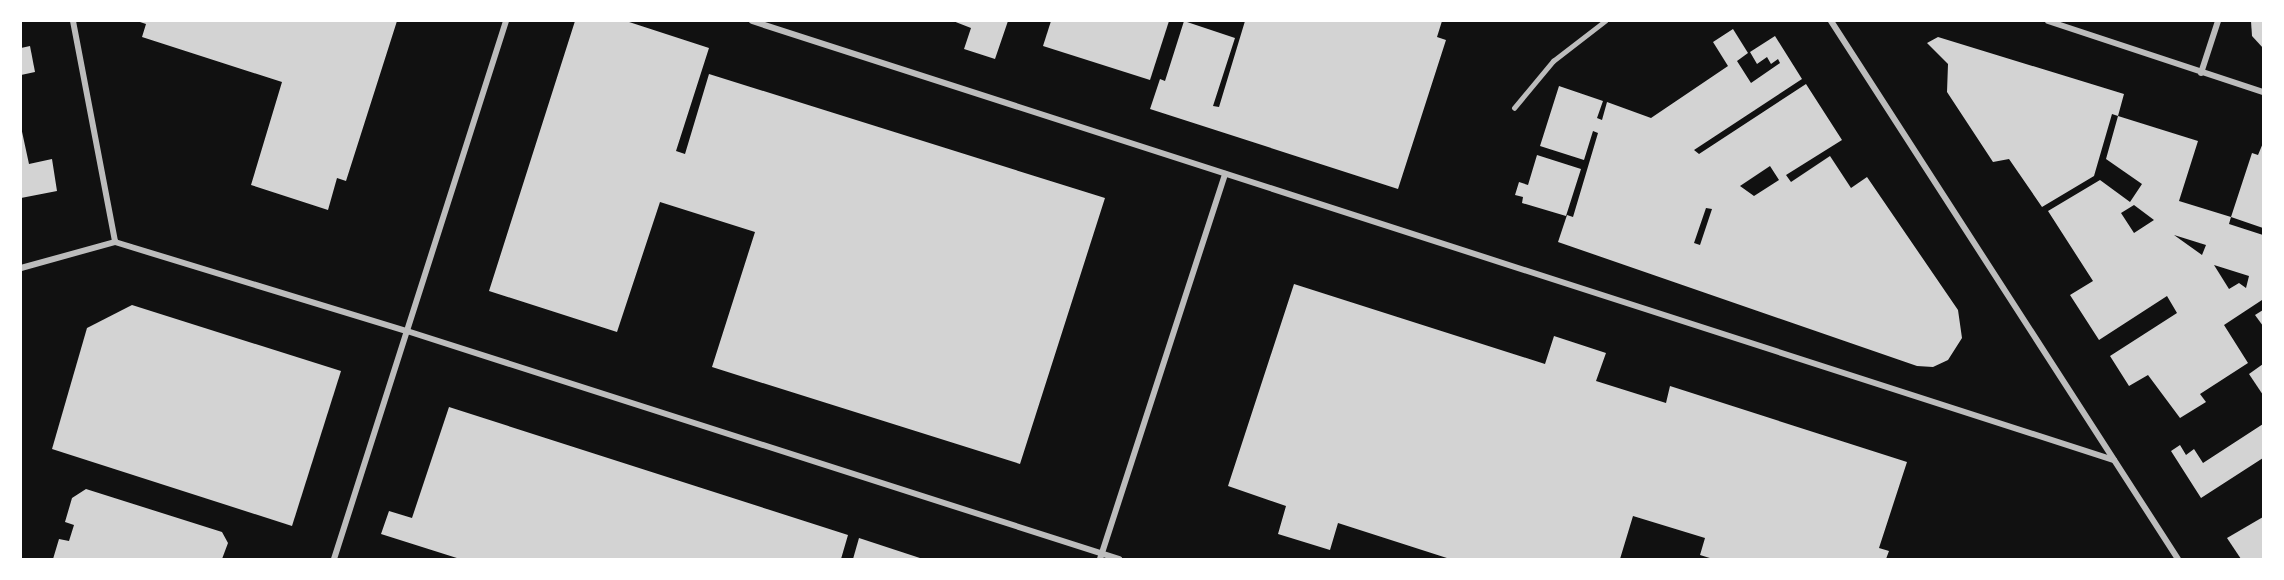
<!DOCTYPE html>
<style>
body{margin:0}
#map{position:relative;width:2284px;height:580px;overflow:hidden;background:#111;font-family:"Varela Round",sans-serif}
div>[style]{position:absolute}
.building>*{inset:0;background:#d3d3d3}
.service>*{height:4.5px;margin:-2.25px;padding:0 2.25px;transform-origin:2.25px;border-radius:2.25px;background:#bcbcbc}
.minor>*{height:6px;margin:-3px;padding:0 3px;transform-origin:3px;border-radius:3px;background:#bcbcbc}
span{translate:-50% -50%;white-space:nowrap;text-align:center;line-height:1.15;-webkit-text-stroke:6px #fff;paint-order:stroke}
.frame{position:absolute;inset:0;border:22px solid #fff;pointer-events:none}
</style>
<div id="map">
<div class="building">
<div style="clip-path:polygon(137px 21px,397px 21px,346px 181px,337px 178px,328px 210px,251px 185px,282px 82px,142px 37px,146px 24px)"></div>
<div style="clip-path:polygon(575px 21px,626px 21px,709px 48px,676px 151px,685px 154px,709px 74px,1105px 198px,1020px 464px,712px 367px,755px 232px,660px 202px,617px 332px,489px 291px)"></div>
<div style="clip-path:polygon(953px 21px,1008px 21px,995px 59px,964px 49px,971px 28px)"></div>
<div style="clip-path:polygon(1051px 21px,1169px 21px,1150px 80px,1043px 46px)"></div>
<div style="clip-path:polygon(1184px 21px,1235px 38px,1213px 106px,1219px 107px,1245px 21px,1442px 21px,1437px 37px,1446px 40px,1398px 189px,1150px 109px,1160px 79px,1165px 81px)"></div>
<div style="clip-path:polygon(2251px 21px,2263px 21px,2263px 48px,2252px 36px)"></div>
<div style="clip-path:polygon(evenodd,1733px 29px,1748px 53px,1737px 61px,1751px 83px,1780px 63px,1778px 59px,1771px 64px,1767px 57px,1757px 64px,1750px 52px,1775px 36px,1802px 79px,1694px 150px,1699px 154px,1806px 84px,1842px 140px,1786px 175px,1791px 182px,1830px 156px,1851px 188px,1867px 177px,1958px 310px,1962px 338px,1948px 360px,1933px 367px,1917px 366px,1558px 242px,1567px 215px,1573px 217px,1598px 133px,1593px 131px,1584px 160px,1540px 146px,1559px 86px,1603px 101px,1597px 118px,1602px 120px,1607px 102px,1651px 118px,1728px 66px,1713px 42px,1733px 29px,1770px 166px,1779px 180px,1754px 196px,1740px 186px,1770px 166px,1733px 29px,1706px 208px,1712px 209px,1700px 245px,1694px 243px,1706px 208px)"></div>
<div style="clip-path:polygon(1938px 37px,2124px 94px,2118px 116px,2112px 114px,2094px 176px,2042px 207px,2009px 159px,1993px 162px,1947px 92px,1948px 64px,1927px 43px)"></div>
<div style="clip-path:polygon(30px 46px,35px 72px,21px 75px,21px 48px)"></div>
<div style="clip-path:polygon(evenodd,2118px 116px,2198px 141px,2179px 201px,2231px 217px,2229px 224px,2263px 235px,2262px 300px,2224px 325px,2248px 363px,2200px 394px,2206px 402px,2180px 418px,2148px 375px,2129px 386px,2110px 356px,2177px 313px,2167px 296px,2099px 340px,2070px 295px,2093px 281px,2048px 211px,2100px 180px,2130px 202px,2142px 184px,2106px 159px,2118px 116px,2134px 205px,2154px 220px,2134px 233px,2121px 213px,2134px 205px,2118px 116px,2174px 235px,2206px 245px,2202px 255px,2174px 235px,2118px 116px,2214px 265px,2249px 276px,2246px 288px,2239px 283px,2229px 289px,2214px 265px)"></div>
<div style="clip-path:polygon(21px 127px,29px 164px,52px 159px,57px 191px,21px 198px)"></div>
<div style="clip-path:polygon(2263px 143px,2263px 228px,2231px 217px,2252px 153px,2258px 155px)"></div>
<div style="clip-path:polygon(1537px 155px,1581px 169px,1566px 216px,1522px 203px,1523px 197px,1515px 195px,1519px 182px,1528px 185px)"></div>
<div style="clip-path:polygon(1294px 284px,1545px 364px,1554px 336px,1606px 353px,1596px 381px,1666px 403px,1670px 386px,1907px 462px,1879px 548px,1889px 551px,1886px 559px,1713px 559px,1700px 555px,1705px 538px,1633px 516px,1620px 559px,1450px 559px,1338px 523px,1330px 550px,1278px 534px,1286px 506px,1228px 486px)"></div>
<div style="clip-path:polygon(132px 305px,341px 371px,292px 526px,52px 449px,87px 328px)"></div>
<div style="clip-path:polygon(2263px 310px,2263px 326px,2255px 315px)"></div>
<div style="clip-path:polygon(2263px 364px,2263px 395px,2249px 374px)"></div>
<div style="clip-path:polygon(449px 407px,848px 535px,841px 559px,460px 559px,381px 534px,389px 511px,412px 518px)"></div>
<div style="clip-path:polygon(2263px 424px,2263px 458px,2201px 498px,2171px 451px,2180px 445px,2186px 455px,2194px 449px,2203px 463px)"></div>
<div style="clip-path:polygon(86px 489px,222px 532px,228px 543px,222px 559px,53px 559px,59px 539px,69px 541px,74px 525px,65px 522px,72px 498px)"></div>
<div style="clip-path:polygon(2263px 517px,2263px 559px,2241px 559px,2227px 538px)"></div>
<div style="clip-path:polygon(859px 538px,923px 559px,853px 559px)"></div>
</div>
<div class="service">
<div style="left:1514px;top:108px;width:61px;rotate:-50.3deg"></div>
<div style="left:1553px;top:61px;width:66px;rotate:-37.6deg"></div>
</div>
<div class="minor">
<div style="left:73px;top:21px;width:225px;rotate:79.2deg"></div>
<div style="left:752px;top:21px;width:1431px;rotate:17.87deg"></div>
<div style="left:1831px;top:21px;width:640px;rotate:57.18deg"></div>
<div style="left:2048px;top:21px;width:226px;rotate:18.3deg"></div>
<div style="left:2201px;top:73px;width:55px;rotate:-71.9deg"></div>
<div style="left:21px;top:268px;width:98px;rotate:-15.5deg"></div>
<div style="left:115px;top:242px;width:305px;rotate:17deg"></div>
<div style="left:407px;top:331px;width:748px;rotate:17.76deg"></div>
<div style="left:334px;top:559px;width:565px;rotate:-72.27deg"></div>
<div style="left:1100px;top:559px;width:405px;rotate:-72deg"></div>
</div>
<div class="frame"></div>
</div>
